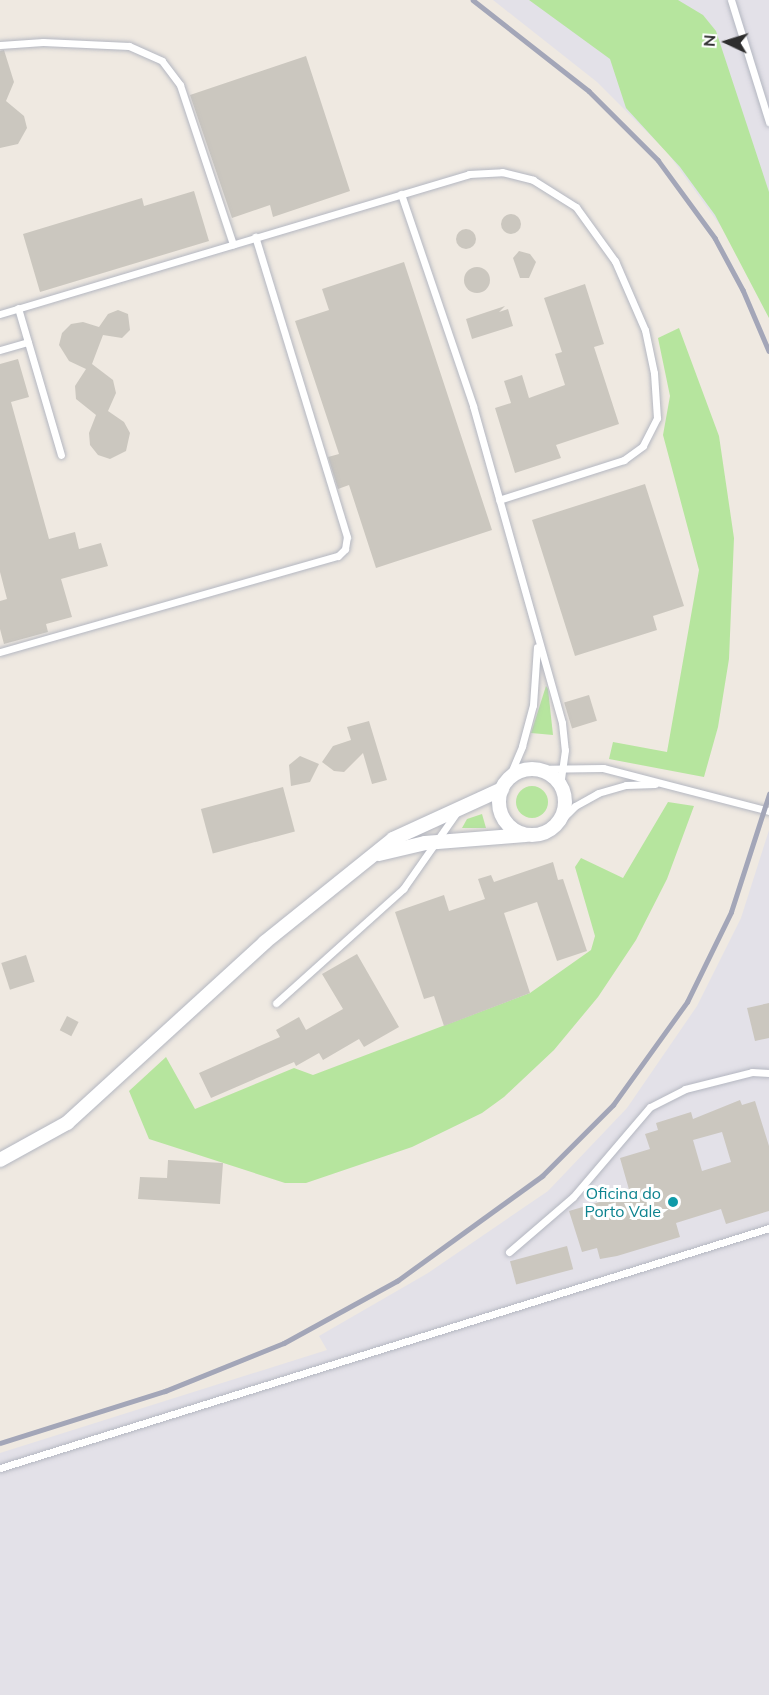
<!DOCTYPE html>
<style>
body{margin:0}
#map{position:relative;width:769px;height:1695px;overflow:hidden;background:#efe9e1;font-family:Mulish,sans-serif}
div>[style]{position:absolute}
.industrial>*{inset:0;background:#e3e1e8}
.green>*{inset:0;background:#b6e59e}
.round{border-radius:50%}
.building>*{inset:0;background:#cbc7bf;transform-origin:0 0}
.roads{filter:drop-shadow(0 0 2px #b4b7c1) drop-shadow(0 0 2px #b4b7c1)}
.lane>*{height:7px;margin:-3.5px;padding:0 3.5px;transform-origin:3.5px;border-radius:3.5px;background:#fff}
.street>*{height:14px;margin:-7px;padding:0 7px;transform-origin:7px;border-radius:7px;background:#fff}
.street>.ring{margin:-7px;padding:0;box-sizing:content-box;background:none;border:14px solid #fff;border-radius:50%}
.rail>*{height:4.5px;margin:-2.25px;padding:0 2.25px;transform-origin:2.25px;border-radius:2.25px;background:#a3a6b8}
.dots>*{width:16px;height:16px;translate:-50% -50%;box-sizing:border-box;border:3px solid #fff;border-radius:50%}
span{translate:-50% -50%;white-space:nowrap;text-align:center;line-height:1.15;-webkit-text-stroke:6px #fff;paint-order:stroke}
.culture-label{font-size:16px;color:#0d838f}
.right{translate:-100% -50%;text-align:right}
.north{position:absolute;left:697px;top:12px;width:60px;height:60px;-webkit-text-stroke:4px #fff;paint-order:stroke;rotate:274deg;font-size:16px;font-weight:700;line-height:24px;text-align:center;color:#2e2e2e}
.north::after{content:'';display:block;margin:auto;width:21px;height:27px;background:#2e2e2e;clip-path:polygon(50% 0,100% 100%,50% 72%,0 100%)}
</style>
<div id="map">
<div class="industrial">
<div style="clip-path:polygon(493px 0,769px 0,769px 318px,725px 232px,667px 152px,597px 82px)"></div>
<div style="clip-path:polygon(769px 830px,769px 1695px,0 1695px,0 1453px,327px 1350px,319px 1336px,428px 1273px,548px 1191px,627px 1108px,697px 1006px,741px 918px)"></div>
</div>
<div class="green">
<div style="clip-path:polygon(529px 0,678px 0,703px 15px,716px 31px,769px 192px,769px 318px,715px 215px,680px 167px,626px 108px,610px 59px)"></div>
<div style="clip-path:polygon(679px 328px,719px 436px,734px 538px,729px 659px,718px 727px,704px 777px,609px 759px,613px 742px,667px 752px,699px 570px,663px 435px,670px 396px,658px 338px)"></div>
<div style="clip-path:polygon(546px 686px,548px 689px,553px 735px,531px 733px)"></div>
<div class="round" style="left:516px;top:786px;width:32px;height:32px"></div>
<div style="clip-path:polygon(668px 802px,694px 806px,667px 879px,636px 940px,598px 997px,554px 1050px,504px 1097px,482px 1113px,412px 1147px,306px 1183px,285px 1183px,149px 1139px,129px 1091px,166px 1057px,195px 1109px,294px 1068px,313px 1075px,530px 993px,591px 950px,595px 936px,575px 867px,581px 858px,623px 878px)"></div>
<div style="clip-path:polygon(482px 814px,486px 828px,462px 828px,467px 819px)"></div>
</div>
<div class="building">
<div style="clip-path:polygon(4px 50px,14px 82px,6px 101px,24px 116px,27px 128px,18px 144px,0 148px,0 51px)"></div>
<div style="clip-path:polygon(306px 56px,350px 191px,273px 217px,270px 205px,232px 218px,190px 95px)"></div>
<div style="clip-path:polygon(194px 191px,209px 241px,40px 292px,23px 234px,142px 198px,144px 206px)"></div>
<div class="round" style="left:501px;top:214px;width:20px;height:20px"></div>
<div class="round" style="left:456px;top:229px;width:20px;height:20px"></div>
<div style="clip-path:polygon(519px 251px,530px 254px,536px 262px,529px 278px,520px 278px,513px 258px)"></div>
<div style="clip-path:polygon(404px 262px,492px 530px,376px 568px,349px 485px,338px 489px,328px 457px,339px 454px,295px 321px,329px 310px,322px 289px)"></div>
<div class="round" style="left:464px;top:267px;width:26px;height:26px"></div>
<div style="clip-path:polygon(585px 284px,604px 344px,594px 347px,619px 424px,556px 445px,561px 458px,515px 473px,495px 408px,511px 403px,504px 381px,522px 375px,529px 398px,565px 385px,555px 354px,562px 352px,544px 298px)"></div>
<div style="clip-path:polygon(505px 306px,499px 312px,508px 309px,513px 326px,472px 339px,466px 319px)"></div>
<div style="clip-path:polygon(118px 310px,128px 314px,130px 330px,122px 338px,103px 335px,92px 364px,113px 380px,116px 393px,108px 411px,124px 422px,130px 433px,126px 451px,110px 459px,98px 455px,90px 445px,89px 433px,96px 415px,76px 399px,75px 386px,86px 369px,69px 361px,59px 345px,62px 333px,71px 324px,83px 322px,99px 327px,108px 314px)"></div>
<div style="clip-path:polygon(18px 359px,29px 397px,11px 402px,49px 539px,75px 532px,79px 549px,101px 543px,108px 566px,61px 579px,72px 617px,46px 624px,48px 632px,4px 644px,0 629px,0 601px,7px 599px,0 572px,0 364px)"></div>
<div style="clip-path:polygon(645px 484px,684px 606px,653px 616px,657px 630px,575px 656px,532px 520px)"></div>
<div style="left:589px;top:695px;width:27px;height:26px;rotate:73deg"></div>
<div style="clip-path:polygon(369px 721px,387px 780px,372px 784px,363px 753px,344px 772px,334px 771px,322px 762px,333px 746px,351px 740px,347px 727px)"></div>
<div style="clip-path:polygon(300px 756px,319px 764px,310px 782px,291px 786px,289px 765px)"></div>
<div style="left:283px;top:787px;width:46px;height:85px;rotate:75deg"></div>
<div style="clip-path:polygon(553px 862px,558px 880px,563px 879px,587px 951px,557px 961px,537px 902px,504px 913px,530px 993px,444px 1026px,434px 996px,424px 999px,395px 912px,444px 895px,449px 911px,485px 899px,478px 879px,491px 875px,494px 882px)"></div>
<div style="clip-path:polygon(357px 954px,399px 1027px,364px 1047px,359px 1039px,323px 1060px,319px 1053px,296px 1066px,294px 1062px,211px 1098px,199px 1073px,280px 1037px,276px 1030px,299px 1017px,306px 1030px,343px 1009px,322px 974px)"></div>
<div style="left:26px;top:955px;width:28px;height:26px;rotate:72deg"></div>
<div style="clip-path:polygon(769px 1003px,769px 1038px,755px 1041px,747px 1008px)"></div>
<div style="left:67px;top:1016px;width:13px;height:16px;rotate:27deg"></div>
<div style="clip-path:polygon(evenodd,740px 1100px,742px 1105px,755px 1101px,769px 1146px,769px 1211px,726px 1224px,721px 1209px,676px 1223px,680px 1237px,617px 1256px,600px 1259px,597px 1248px,582px 1252px,569px 1211px,630px 1193px,620px 1158px,650px 1149px,645px 1134px,658px 1130px,656px 1123px,691px 1112px,693px 1119px,740px 1100px,722px 1132px,731px 1162px,702px 1171px,693px 1140px,722px 1132px)"></div>
<div style="clip-path:polygon(168px 1160px,223px 1163px,220px 1204px,138px 1199px,140px 1177px,167px 1178px)"></div>
<div style="left:567px;top:1246px;width:24px;height:59px;rotate:75deg"></div>
</div>
<div class="roads">
<div class="lane">
<div style="left:731px;top:0;width:128px;rotate:72.7deg"></div>
<div style="left:0;top:45px;width:43px;rotate:-4deg"></div>
<div style="left:43px;top:42px;width:86px;rotate:2.7deg"></div>
<div style="left:129px;top:46px;width:36px;rotate:24deg"></div>
<div style="left:162px;top:61px;width:30px;rotate:53deg"></div>
<div style="left:180px;top:85px;width:168px;rotate:71.6deg"></div>
<div style="left:401px;top:194px;width:224px;rotate:71.2deg"></div>
<div style="left:473px;top:406px;width:329px;rotate:74.3deg"></div>
<div style="left:562px;top:723px;width:27px;rotate:84deg"></div>
<div style="left:565px;top:750px;width:34px;rotate:98deg"></div>
<div style="left:18px;top:308px;width:153px;rotate:73.7deg"></div>
<div style="left:0;top:314px;width:489px;rotate:-16.6deg"></div>
<div style="left:469px;top:174px;width:33px;rotate:-3deg"></div>
<div style="left:502px;top:172px;width:32px;rotate:14deg"></div>
<div style="left:533px;top:180px;width:51px;rotate:32.1deg"></div>
<div style="left:576px;top:207px;width:67px;rotate:54.2deg"></div>
<div style="left:615px;top:261px;width:75px;rotate:66.5deg"></div>
<div style="left:645px;top:330px;width:44px;rotate:78.2deg"></div>
<div style="left:654px;top:373px;width:45px;rotate:86.2deg"></div>
<div style="left:657px;top:418px;width:31px;rotate:117deg"></div>
<div style="left:643px;top:446px;width:24px;rotate:144deg"></div>
<div style="left:624px;top:460px;width:131px;rotate:162.3deg"></div>
<div style="left:0;top:350px;width:29px;rotate:-16deg"></div>
<div style="left:0;top:652px;width:351px;rotate:-15.9deg"></div>
<div style="left:338px;top:556px;width:10px;rotate:-45deg"></div>
<div style="left:345px;top:549px;width:12px;rotate:-81deg"></div>
<div style="left:347px;top:537px;width:314px;rotate:-107deg"></div>
<div style="left:530px;top:769px;width:73px;rotate:-0.8deg"></div>
<div style="left:603px;top:768px;width:171px;rotate:14.5deg"></div>
<div style="left:507px;top:782px;width:39px;rotate:-67deg"></div>
<div style="left:522px;top:746px;width:42px;rotate:-75deg"></div>
<div style="left:533px;top:705px;width:58px;rotate:-86.1deg"></div>
<div style="left:555px;top:826px;width:28px;rotate:-45deg"></div>
<div style="left:575px;top:806px;width:26px;rotate:-29deg"></div>
<div style="left:598px;top:793px;width:29px;rotate:-16deg"></div>
<div style="left:626px;top:785px;width:29px;rotate:-2deg"></div>
<div style="left:276px;top:1003px;width:171px;rotate:-41.9deg"></div>
<div style="left:403px;top:889px;width:94px;rotate:-55deg"></div>
<div style="left:509px;top:1252px;width:84px;rotate:-40.7deg"></div>
<div style="left:573px;top:1197px;width:118px;rotate:-49.5deg"></div>
<div style="left:650px;top:1107px;width:39px;rotate:-27deg"></div>
<div style="left:685px;top:1089px;width:69px;rotate:-14.2deg"></div>
<div style="left:752px;top:1072px;width:17px;rotate:3deg"></div>
<div style="left:0;top:1468px;width:806px;rotate:-17.33deg"></div>
</div>
<div class="street">
<div class="ring" style="left:499px;top:769px;width:52px;height:52px"></div>
<div style="left:379px;top:854px;width:47px;rotate:-13.4deg"></div>
<div style="left:425px;top:843px;width:101px;rotate:-4.5deg"></div>
<div style="left:0;top:1160px;width:77px;rotate:-28.9deg"></div>
<div style="left:67px;top:1123px;width:268px;rotate:-42.4deg"></div>
<div style="left:265px;top:942px;width:164px;rotate:-38.8deg"></div>
<div style="left:393px;top:839px;width:120px;rotate:-24.6deg"></div>
</div>
</div>
<div class="rail">
<div style="left:473px;top:0;width:147px;rotate:38.1deg"></div>
<div style="left:589px;top:91px;width:98px;rotate:45deg"></div>
<div style="left:658px;top:160px;width:97px;rotate:53.8deg"></div>
<div style="left:715px;top:238px;width:59px;rotate:61.7deg"></div>
<div style="left:743px;top:290px;width:66px;rotate:66.9deg"></div>
<div style="left:0;top:1443px;width:173px;rotate:-17.5deg"></div>
<div style="left:165px;top:1391px;width:128px;rotate:-22deg"></div>
<div style="left:284px;top:1343px;width:129px;rotate:-28.8deg"></div>
<div style="left:397px;top:1281px;width:179px;rotate:-35.9deg"></div>
<div style="left:542px;top:1176px;width:100px;rotate:-45deg"></div>
<div style="left:613px;top:1105px;width:127px;rotate:-54.3deg"></div>
<div style="left:687px;top:1002px;width:100px;rotate:-63.9deg"></div>
<div style="left:731px;top:912px;width:124px;rotate:-72.1deg"></div>
</div>
<div class="dots">
<div style="left:673px;top:1202px;background:#0f9aa8"></div>
</div>
<div class="culture-label">
<span class="right" style="left:661px;top:1202px">Oficina do<br>Porto Vale</span>
</div>
<div class="north">N</div>
</div>
